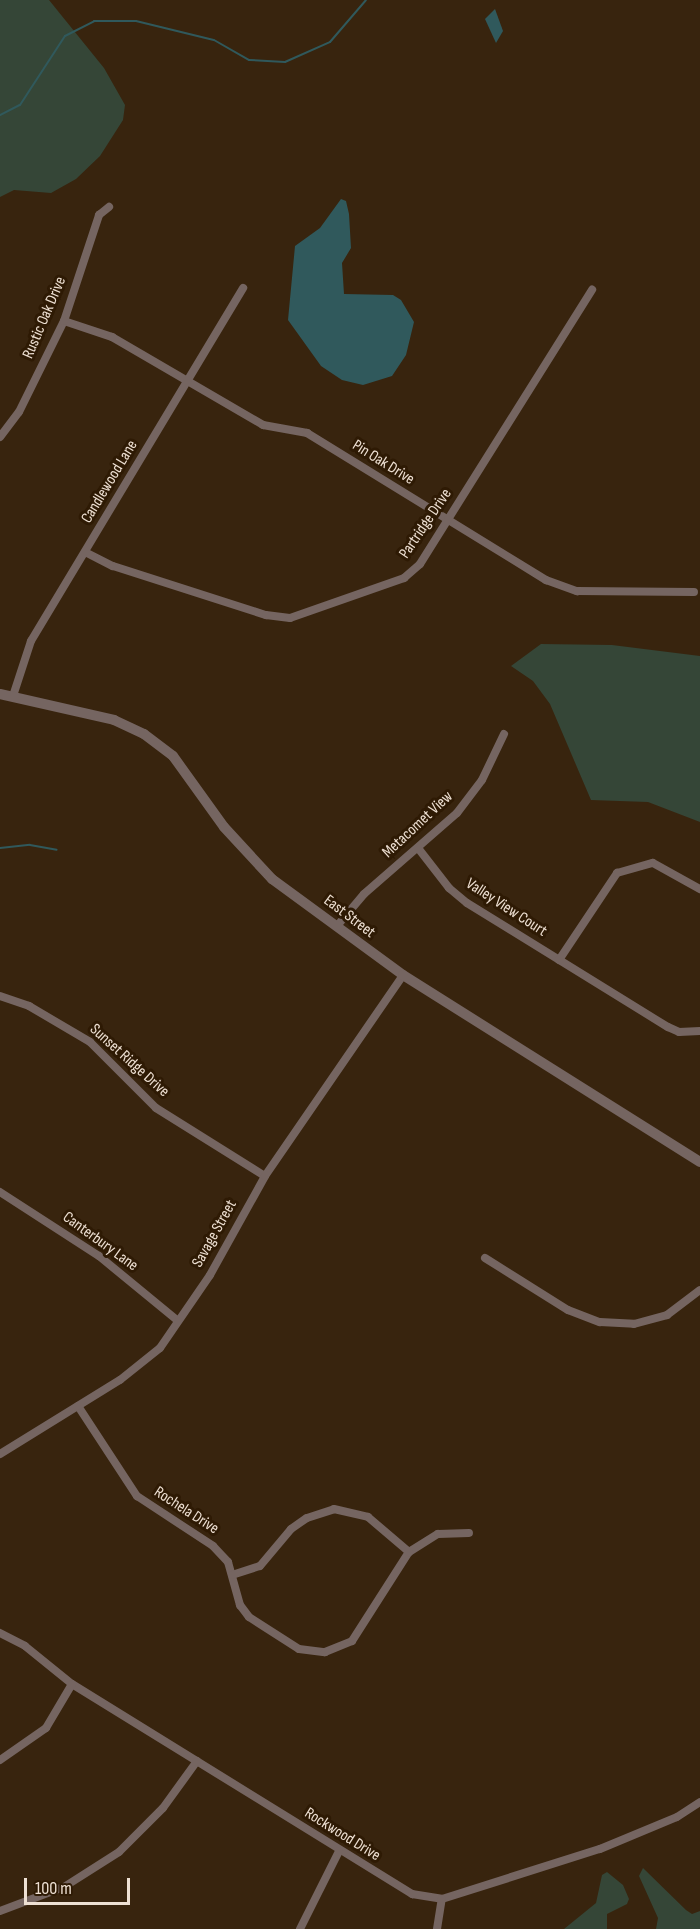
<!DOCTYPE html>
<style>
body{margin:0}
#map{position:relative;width:700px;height:1929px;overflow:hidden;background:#38240e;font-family:"Sofia Sans Condensed",sans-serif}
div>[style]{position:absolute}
.green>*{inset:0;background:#354637}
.water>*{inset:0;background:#30595c}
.stream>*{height:2px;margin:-1px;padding:0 1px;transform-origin:1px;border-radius:1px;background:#30595c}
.minor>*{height:8px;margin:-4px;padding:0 4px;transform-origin:4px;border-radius:4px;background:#756561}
.tertiary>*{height:10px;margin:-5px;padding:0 5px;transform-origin:5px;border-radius:5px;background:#756561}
span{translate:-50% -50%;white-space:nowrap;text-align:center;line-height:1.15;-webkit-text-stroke:6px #2e1a04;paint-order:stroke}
.street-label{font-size:16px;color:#eee0d3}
.scale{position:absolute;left:24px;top:1878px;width:106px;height:27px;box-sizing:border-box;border:3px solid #eee0d3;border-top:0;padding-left:8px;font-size:18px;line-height:21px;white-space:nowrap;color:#eee0d3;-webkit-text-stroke:4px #2e1a04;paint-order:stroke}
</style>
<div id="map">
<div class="green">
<div style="clip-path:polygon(0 0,49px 0,104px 68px,125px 105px,123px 120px,100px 156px,76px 179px,51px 193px,14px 190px,0 197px)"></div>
<div style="clip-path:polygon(541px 644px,612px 645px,700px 656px,700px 822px,648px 802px,591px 800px,550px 704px,533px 681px,511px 666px)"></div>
<div style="clip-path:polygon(643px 1868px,686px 1910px,692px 1914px,700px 1911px,700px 1929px,656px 1929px,658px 1918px,639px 1876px)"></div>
<div style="clip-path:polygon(607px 1872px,623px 1885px,629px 1899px,627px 1904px,607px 1914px,607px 1929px,564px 1929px,596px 1903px,602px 1875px)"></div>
</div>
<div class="water">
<div style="clip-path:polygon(495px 9px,503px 31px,496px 43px,485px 19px)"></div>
<div style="clip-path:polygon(341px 199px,346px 201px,349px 214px,351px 248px,342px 263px,344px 294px,393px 295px,401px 300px,414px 322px,406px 355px,392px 376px,363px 385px,342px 380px,321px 366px,288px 320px,295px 246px,320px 228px)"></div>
</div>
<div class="stream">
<div style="left:0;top:115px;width:22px;rotate:-27deg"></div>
<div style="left:20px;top:105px;width:82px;rotate:-56.9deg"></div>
<div style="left:65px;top:36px;width:33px;rotate:-27deg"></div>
<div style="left:94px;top:21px;width:42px"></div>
<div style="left:136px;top:21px;width:80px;rotate:13.7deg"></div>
<div style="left:214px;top:40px;width:40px;rotate:29.7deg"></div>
<div style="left:249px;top:60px;width:36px;rotate:3deg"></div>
<div style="left:285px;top:62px;width:49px;rotate:-24deg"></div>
<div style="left:330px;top:42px;width:55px;rotate:-49.4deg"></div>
<div style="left:0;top:848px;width:30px;rotate:-6deg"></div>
<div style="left:30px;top:845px;width:27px;rotate:10deg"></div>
</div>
<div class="minor">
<div style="left:64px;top:321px;width:51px;rotate:18.4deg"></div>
<div style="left:112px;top:337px;width:175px;rotate:30.2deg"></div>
<div style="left:263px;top:425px;width:45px;rotate:10.3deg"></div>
<div style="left:307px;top:433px;width:281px;rotate:31.6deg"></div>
<div style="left:546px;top:580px;width:33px;rotate:20deg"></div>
<div style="left:577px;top:591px;width:117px;rotate:0.5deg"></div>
<div style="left:0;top:437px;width:31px;rotate:-53deg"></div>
<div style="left:19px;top:412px;width:102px;rotate:-63.7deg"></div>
<div style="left:64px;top:321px;width:112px;rotate:-71.7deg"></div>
<div style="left:99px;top:215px;width:13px;rotate:-39deg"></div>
<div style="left:85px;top:552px;width:31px;rotate:27deg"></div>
<div style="left:113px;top:566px;width:161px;rotate:17.8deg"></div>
<div style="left:266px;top:615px;width:24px;rotate:7deg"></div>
<div style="left:290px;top:618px;width:121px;rotate:-19.3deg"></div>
<div style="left:404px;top:578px;width:21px;rotate:-41deg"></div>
<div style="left:420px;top:564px;width:324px;rotate:-57.9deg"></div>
<div style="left:13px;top:696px;width:58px;rotate:-71.9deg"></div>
<div style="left:31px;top:641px;width:412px;rotate:-59deg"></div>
<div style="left:418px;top:848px;width:51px;rotate:52.2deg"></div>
<div style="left:449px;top:888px;width:23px;rotate:40deg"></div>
<div style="left:467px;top:903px;width:236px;rotate:31.7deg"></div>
<div style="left:668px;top:1027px;width:12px;rotate:24deg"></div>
<div style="left:679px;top:1032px;width:21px;rotate:-3deg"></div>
<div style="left:337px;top:926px;width:42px;rotate:-49.8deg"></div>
<div style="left:364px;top:894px;width:123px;rotate:-41.1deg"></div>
<div style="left:457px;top:813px;width:41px;rotate:-52.9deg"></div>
<div style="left:482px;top:780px;width:51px;rotate:-64.4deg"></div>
<div style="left:559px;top:960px;width:105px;rotate:-56.3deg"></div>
<div style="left:617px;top:873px;width:37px;rotate:-16deg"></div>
<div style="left:653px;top:863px;width:54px;rotate:29deg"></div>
<div style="left:0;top:996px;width:31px;rotate:19deg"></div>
<div style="left:29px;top:1006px;width:71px;rotate:30.5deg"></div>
<div style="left:90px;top:1042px;width:93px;rotate:45deg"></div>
<div style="left:156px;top:1108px;width:128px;rotate:32deg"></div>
<div style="left:0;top:1192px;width:118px;rotate:32.9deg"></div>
<div style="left:99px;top:1256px;width:102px;rotate:39.4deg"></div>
<div style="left:485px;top:1258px;width:98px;rotate:32.1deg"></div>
<div style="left:568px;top:1310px;width:34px;rotate:21deg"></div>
<div style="left:600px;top:1322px;width:34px;rotate:3deg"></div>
<div style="left:634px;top:1324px;width:34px;rotate:-15deg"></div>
<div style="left:667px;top:1315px;width:41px;rotate:-37.1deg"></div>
<div style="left:78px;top:1406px;width:108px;rotate:56.8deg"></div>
<div style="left:137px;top:1496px;width:91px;rotate:33.3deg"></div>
<div style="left:213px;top:1546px;width:22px;rotate:47deg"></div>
<div style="left:228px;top:1562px;width:45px;rotate:74.4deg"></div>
<div style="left:240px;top:1605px;width:15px;rotate:53deg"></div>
<div style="left:249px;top:1617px;width:59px;rotate:32.6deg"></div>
<div style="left:299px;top:1649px;width:26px;rotate:7deg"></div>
<div style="left:325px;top:1652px;width:29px;rotate:-22deg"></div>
<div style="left:352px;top:1641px;width:106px;rotate:-57.4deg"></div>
<div style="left:409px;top:1552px;width:34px;rotate:-32deg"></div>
<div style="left:438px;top:1534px;width:31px;rotate:-2deg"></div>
<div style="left:0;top:1454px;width:141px;rotate:-31.7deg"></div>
<div style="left:120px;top:1380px;width:51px;rotate:-38.7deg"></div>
<div style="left:160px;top:1348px;width:88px;rotate:-55.6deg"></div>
<div style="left:210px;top:1275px;width:113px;rotate:-60.9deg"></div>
<div style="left:265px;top:1176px;width:244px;rotate:-55.5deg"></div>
<div style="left:232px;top:1575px;width:29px;rotate:-18deg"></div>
<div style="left:260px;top:1566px;width:48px;rotate:-50deg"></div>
<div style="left:291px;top:1529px;width:19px;rotate:-35deg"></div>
<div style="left:307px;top:1518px;width:28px;rotate:-18deg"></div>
<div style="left:334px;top:1509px;width:35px;rotate:13deg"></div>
<div style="left:368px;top:1517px;width:54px;rotate:40.5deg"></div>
<div style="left:0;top:1633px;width:28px;rotate:27deg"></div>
<div style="left:25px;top:1646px;width:60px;rotate:39deg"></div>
<div style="left:72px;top:1684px;width:400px;rotate:31.7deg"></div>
<div style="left:412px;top:1894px;width:30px;rotate:9deg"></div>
<div style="left:442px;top:1899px;width:166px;rotate:-17.6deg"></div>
<div style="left:600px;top:1849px;width:83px;rotate:-22.6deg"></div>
<div style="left:677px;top:1817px;width:27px;rotate:-33deg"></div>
<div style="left:0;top:1760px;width:56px;rotate:-34.8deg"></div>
<div style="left:46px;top:1728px;width:51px;rotate:-59.4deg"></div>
<div style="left:0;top:1911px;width:68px;rotate:-20.6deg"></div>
<div style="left:64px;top:1887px;width:65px;rotate:-32.5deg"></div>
<div style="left:119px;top:1852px;width:62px;rotate:-45deg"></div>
<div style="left:163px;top:1808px;width:58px;rotate:-54.1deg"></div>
<div style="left:300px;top:1929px;width:87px;rotate:-63.4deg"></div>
<div style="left:437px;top:1929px;width:30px;rotate:-81deg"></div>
</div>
<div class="tertiary">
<div style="left:0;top:694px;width:117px;rotate:12.8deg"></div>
<div style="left:114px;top:720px;width:33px;rotate:25deg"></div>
<div style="left:144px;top:734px;width:36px;rotate:37deg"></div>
<div style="left:173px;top:756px;width:87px;rotate:54.3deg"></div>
<div style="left:224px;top:827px;width:71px;rotate:47.3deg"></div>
<div style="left:272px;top:879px;width:162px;rotate:36.2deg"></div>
<div style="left:403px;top:975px;width:351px;rotate:32.2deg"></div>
</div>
<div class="street-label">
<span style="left:45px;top:318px;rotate:-67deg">Rustic Oak Drive</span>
<span style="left:383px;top:463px;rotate:32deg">Pin Oak Drive</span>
<span style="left:110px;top:482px;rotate:-59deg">Candlewood Lane</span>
<span style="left:426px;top:524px;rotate:-56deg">Partridge Drive</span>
<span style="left:418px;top:825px;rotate:-43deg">Metacomet View</span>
<span style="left:506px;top:908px;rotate:33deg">Valley View Court</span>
<span style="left:349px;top:917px;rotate:37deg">East Street</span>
<span style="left:129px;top:1061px;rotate:42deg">Sunset Ridge Drive</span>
<span style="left:215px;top:1234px;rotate:-61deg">Savage Street</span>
<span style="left:100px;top:1242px;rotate:36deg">Canterbury Lane</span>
<span style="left:186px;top:1511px;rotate:33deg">Rochela Drive</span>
<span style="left:342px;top:1835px;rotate:32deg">Rockwood Drive</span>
</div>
<div class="scale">100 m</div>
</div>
